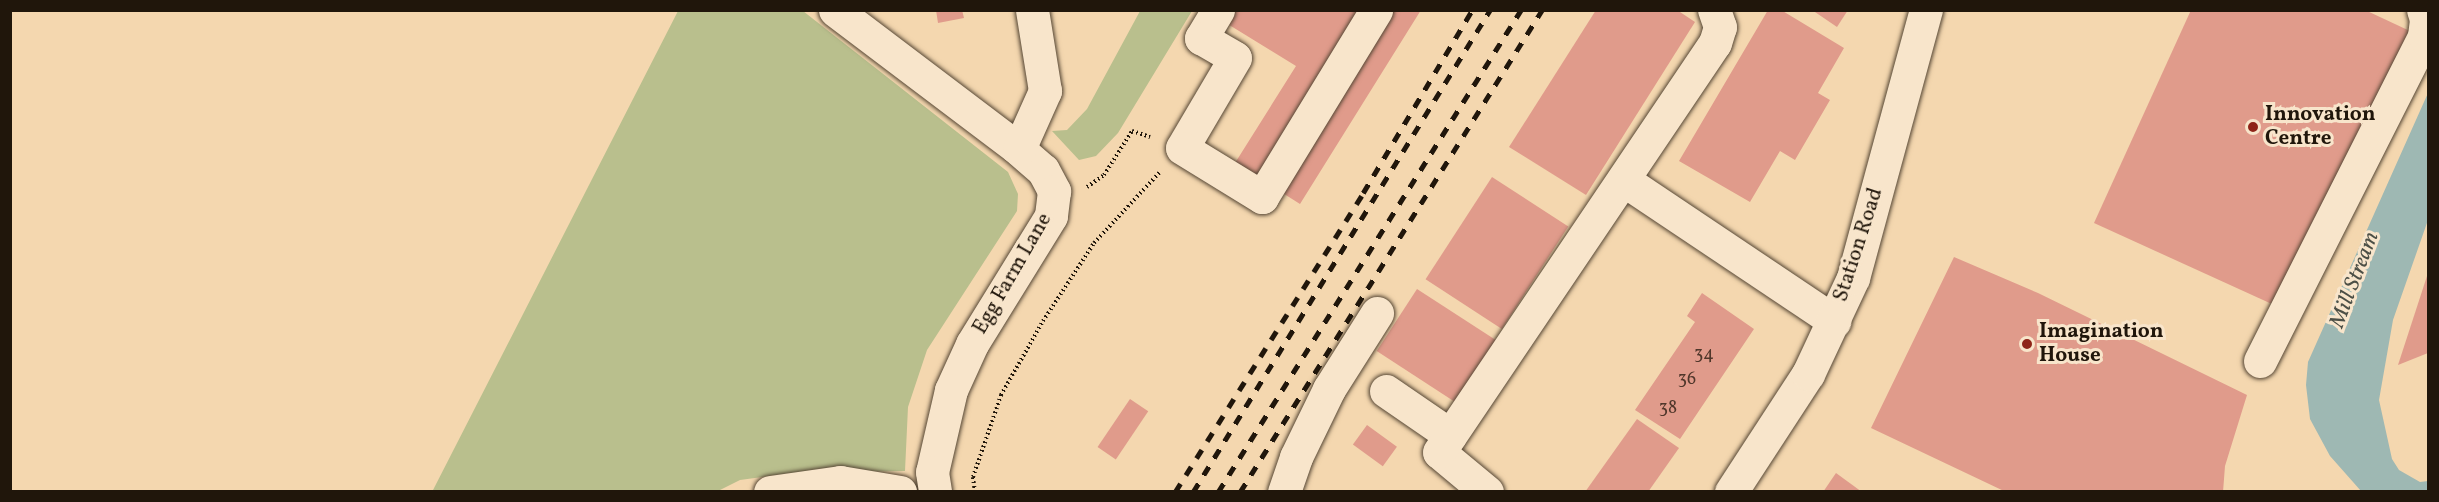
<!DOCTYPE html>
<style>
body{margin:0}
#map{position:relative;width:2439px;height:502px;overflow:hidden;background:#f4d7af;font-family:Vollkorn,serif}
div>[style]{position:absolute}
.green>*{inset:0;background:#b9bf8d}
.water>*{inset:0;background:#9eb8b3}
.building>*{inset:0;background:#e09b8b;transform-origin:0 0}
.path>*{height:4px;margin-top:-2px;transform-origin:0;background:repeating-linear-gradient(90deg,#20160b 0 1.5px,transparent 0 4.5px)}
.roads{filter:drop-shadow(0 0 2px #554634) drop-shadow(0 0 2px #554634)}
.minor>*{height:33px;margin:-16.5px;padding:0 16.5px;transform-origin:16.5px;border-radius:16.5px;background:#f8e5cb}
.rail>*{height:4.5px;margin-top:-2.25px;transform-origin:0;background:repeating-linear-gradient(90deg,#20160b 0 10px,transparent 0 20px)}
.dots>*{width:16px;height:16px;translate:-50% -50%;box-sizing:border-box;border:3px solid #f8e5cb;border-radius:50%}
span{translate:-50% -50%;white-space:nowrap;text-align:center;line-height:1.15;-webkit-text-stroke:6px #f8e5cb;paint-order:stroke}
.number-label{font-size:18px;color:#50372b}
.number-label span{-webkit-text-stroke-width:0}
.poi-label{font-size:21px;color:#20160b;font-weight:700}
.left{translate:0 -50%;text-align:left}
.street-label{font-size:21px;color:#20160b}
.water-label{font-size:22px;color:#4c4f46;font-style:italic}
.frame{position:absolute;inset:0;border:12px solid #20160b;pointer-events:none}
</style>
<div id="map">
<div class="green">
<div style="clip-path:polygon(678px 11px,803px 11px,1008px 172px,1018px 194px,1017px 211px,927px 350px,908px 407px,905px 471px,790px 473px,740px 480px,716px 492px,432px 492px)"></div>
<div style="clip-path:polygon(1140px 11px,1192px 11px,1118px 133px,1096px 156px,1079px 160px,1052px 131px,1067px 130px,1087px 109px)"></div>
</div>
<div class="water">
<div style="clip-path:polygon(2428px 93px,2428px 220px,2393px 320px,2379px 400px,2392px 459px,2399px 470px,2420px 482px,2428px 481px,2428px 491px,2361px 491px,2330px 456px,2310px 419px,2306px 385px,2308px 362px)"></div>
</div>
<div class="building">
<div style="clip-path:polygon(936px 10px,962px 10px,964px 18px,938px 23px)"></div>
<div style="clip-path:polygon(1234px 10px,1421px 10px,1300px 204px,1235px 163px,1296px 66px,1226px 23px)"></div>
<div style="clip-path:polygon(1596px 10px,1677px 10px,1695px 22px,1586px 195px,1509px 147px)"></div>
<div style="clip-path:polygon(1768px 10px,1781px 10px,1844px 48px,1818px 93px,1830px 100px,1795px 160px,1780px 151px,1750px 202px,1679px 161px)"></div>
<div style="clip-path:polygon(1812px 10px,1848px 10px,1837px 27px)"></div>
<div style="clip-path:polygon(2191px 10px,2365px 10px,2412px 32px,2285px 310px,2094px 223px)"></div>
<div style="left:1492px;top:177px;width:91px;height:122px;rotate:33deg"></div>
<div style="clip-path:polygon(1954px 257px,2038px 293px,2247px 395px,2225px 466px,2223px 492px,2006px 492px,1871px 428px)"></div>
<div style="clip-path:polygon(2428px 273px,2428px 353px,2398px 365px)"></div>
<div style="left:1417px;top:289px;width:98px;height:74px;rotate:33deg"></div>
<div style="clip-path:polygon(1702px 293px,1754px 329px,1680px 439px,1635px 410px,1695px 322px,1687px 316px)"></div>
<div style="left:1130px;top:399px;width:22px;height:58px;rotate:34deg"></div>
<div style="clip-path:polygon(1637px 419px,1679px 448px,1648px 492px,1585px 492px)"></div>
<div style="left:1367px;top:425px;width:37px;height:24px;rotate:36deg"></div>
<div style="clip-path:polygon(1836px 473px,1862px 492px,1823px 492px)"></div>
</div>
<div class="path">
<div style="left:1087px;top:187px;width:21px;rotate:-35deg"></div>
<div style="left:1104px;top:175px;width:52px;rotate:-57.5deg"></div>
<div style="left:1132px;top:131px;width:19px;rotate:18deg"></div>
<div style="left:975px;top:492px;width:15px;rotate:-98deg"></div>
<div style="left:973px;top:477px;width:87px;rotate:-71.1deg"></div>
<div style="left:1001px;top:395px;width:85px;rotate:-60.4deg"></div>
<div style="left:1043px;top:321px;width:93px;rotate:-56.8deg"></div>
<div style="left:1094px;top:243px;width:96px;rotate:-47.1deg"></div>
</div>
<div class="roads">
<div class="minor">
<div style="left:835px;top:10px;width:226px;rotate:37.1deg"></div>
<div style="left:1015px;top:146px;width:37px;rotate:41deg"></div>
<div style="left:1043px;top:170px;width:24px;rotate:62deg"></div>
<div style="left:1054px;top:191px;width:25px;rotate:97deg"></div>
<div style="left:1051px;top:216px;width:150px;rotate:121.7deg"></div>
<div style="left:972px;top:344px;width:51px;rotate:114.5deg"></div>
<div style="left:951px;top:390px;width:84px;rotate:103deg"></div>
<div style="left:932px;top:472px;width:20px;rotate:81deg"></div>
<div style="left:1218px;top:10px;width:33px;rotate:121deg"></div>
<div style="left:1201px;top:38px;width:39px;rotate:30deg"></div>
<div style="left:1235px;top:58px;width:104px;rotate:120.5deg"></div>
<div style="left:1182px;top:148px;width:94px;rotate:31.5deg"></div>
<div style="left:1262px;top:197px;width:219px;rotate:-58.6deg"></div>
<div style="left:1019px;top:149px;width:64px;rotate:-65.9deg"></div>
<div style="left:1045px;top:91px;width:82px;rotate:-99.1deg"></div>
<div style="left:1625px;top:181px;width:252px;rotate:33.8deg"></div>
<div style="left:2260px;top:361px;width:364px;rotate:-63.2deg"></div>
<div style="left:2424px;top:36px;width:17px;rotate:-83deg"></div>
<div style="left:2426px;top:19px;width:9px;rotate:-108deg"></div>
<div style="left:1386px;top:391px;width:78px;rotate:34.5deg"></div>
<div style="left:770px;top:492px;width:71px;rotate:-8.1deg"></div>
<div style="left:840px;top:482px;width:61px;rotate:9.5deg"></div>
<div style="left:1284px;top:492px;width:37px;rotate:-71deg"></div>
<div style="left:1296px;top:457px;width:76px;rotate:-64.1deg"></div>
<div style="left:1329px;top:389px;width:90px;rotate:-57.7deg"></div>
<div style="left:1487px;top:492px;width:62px;rotate:-140.2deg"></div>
<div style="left:1439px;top:452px;width:493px;rotate:-56deg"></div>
<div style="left:1715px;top:43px;width:17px;rotate:-73deg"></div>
<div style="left:1720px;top:27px;width:18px;rotate:-109deg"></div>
<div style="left:1731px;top:492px;width:141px;rotate:-56.9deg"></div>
<div style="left:1808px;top:374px;width:106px;rotate:-64.9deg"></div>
<div style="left:1853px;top:278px;width:278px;rotate:-74.8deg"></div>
</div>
</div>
<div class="rail">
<div style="left:1175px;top:492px;width:353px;rotate:-57.8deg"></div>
<div style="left:1363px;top:193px;width:213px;rotate:-59.2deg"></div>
<div style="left:1193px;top:492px;width:566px;rotate:-58.36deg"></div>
<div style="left:1218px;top:492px;width:569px;rotate:-57.85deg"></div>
<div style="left:1240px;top:492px;width:569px;rotate:-57.93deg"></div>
</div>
<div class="dots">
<div style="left:2253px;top:127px;background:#8f2418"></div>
<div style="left:2027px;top:344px;background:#8f2418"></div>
</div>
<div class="number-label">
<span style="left:1704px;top:355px">34</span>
<span style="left:1687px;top:380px">36</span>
<span style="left:1668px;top:409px">38</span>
</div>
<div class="poi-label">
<span class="left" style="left:2265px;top:127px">Innovation<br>Centre</span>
<span class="left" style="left:2039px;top:344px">Imagination<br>House</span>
</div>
<div class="street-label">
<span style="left:1859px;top:245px;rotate:-72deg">Station Road</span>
<span style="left:1013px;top:274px;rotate:-60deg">Egg Farm Lane</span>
</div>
<div class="water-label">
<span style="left:2355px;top:280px;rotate:-69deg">Mill Stream</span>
</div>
<div class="frame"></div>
</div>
